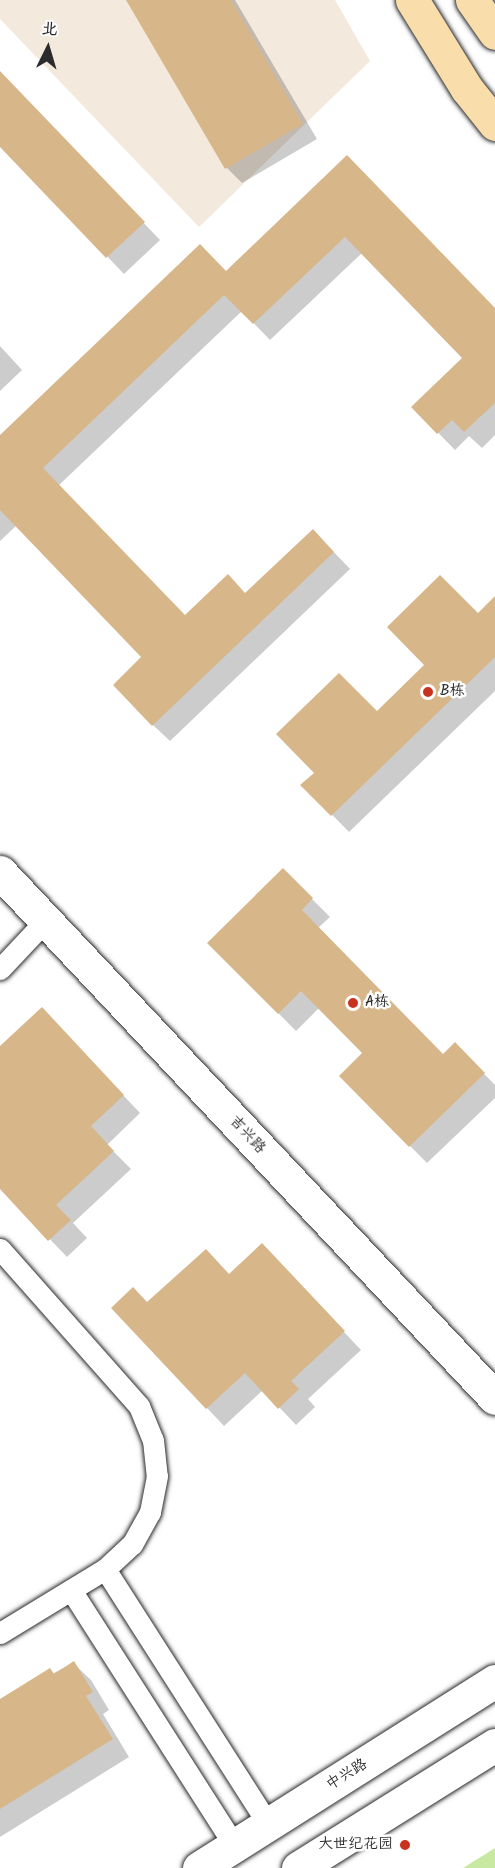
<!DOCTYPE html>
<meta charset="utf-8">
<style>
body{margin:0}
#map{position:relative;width:495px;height:1868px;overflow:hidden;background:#fff;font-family:Kalam,"LXGW WenKai TC",sans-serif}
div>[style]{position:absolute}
.built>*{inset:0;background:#f3e9dc}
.green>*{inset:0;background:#c8e9a2}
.shadow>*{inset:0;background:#0003}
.building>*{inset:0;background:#d7b689}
.roads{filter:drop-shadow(0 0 2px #2b2b2b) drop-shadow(0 0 2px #2b2b2b)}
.service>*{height:21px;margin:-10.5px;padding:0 10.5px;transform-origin:10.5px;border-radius:10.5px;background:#fff}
.minor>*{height:33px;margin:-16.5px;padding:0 16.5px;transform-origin:16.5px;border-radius:16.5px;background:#fff}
.secondary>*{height:33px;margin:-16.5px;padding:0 16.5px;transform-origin:16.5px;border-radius:16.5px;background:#fff}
.primary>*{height:33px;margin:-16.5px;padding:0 16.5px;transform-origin:16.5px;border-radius:16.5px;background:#f9deab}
.dots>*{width:16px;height:16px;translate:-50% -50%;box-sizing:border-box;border:3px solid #fff;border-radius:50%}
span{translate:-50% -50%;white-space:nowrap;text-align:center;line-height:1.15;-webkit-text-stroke:5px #fff;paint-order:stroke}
.poi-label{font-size:15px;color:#2b2b2b}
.left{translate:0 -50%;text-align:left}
.right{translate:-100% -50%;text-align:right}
.street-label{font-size:15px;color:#2b2b2b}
.north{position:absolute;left:18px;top:18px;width:60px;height:60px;-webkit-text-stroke:4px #fff;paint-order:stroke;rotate:5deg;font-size:16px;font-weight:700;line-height:24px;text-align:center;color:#2b2b2b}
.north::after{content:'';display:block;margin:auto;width:21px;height:27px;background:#2b2b2b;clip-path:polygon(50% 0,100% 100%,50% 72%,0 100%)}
</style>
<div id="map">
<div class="built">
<div style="clip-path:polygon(0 0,335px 0,370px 61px,199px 227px,0 19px)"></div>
</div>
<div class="green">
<div style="clip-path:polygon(495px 1848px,495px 1868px,463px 1868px)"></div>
</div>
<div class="shadow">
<div style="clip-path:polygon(128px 0,235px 0,317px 139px,242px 183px,227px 168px)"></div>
<div style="clip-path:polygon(0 72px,160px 240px,124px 274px,0 144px)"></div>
<div style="clip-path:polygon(347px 157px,495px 310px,495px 435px,482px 448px,469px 436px,455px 450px,413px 407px,464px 358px,362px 253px,270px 340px,242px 311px,58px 486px,185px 617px,246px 594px,329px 547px,350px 569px,170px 741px,153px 725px,144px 657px,17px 525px,0 541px,0 437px,226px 273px)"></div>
<div style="clip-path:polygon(0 346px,22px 370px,0 391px)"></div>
<div style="clip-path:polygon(495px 598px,495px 691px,349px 832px,303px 785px)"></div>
<div style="clip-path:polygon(283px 870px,330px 917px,318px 928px,444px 1056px,455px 1044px,495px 1085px,495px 1098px,427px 1163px,341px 1076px,365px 1053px,320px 1007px,296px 1031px,209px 943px)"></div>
<div style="clip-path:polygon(59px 1027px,140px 1113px,107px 1145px,131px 1169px,73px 1223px,87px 1238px,67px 1257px,0 1187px,0 1048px)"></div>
<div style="clip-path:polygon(279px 1263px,361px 1350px,308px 1399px,315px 1407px,296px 1425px,263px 1390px,224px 1426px,207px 1408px,148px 1304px,230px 1275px)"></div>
<div style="clip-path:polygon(73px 1663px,91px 1680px,109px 1710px,103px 1714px,129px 1757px,0 1837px,0 1701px)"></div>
</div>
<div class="building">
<div style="clip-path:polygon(126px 0,231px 0,303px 124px,225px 169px)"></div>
<div style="clip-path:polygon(0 71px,145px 222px,106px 258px,0 147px)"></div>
<div style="clip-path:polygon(347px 155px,495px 308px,495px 403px,464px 432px,452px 420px,437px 434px,411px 407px,462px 358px,345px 237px,253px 324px,224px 295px,43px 468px,185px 615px,228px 574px,245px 593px,313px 529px,334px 552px,152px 726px,113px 685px,141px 657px,0 510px,0 435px,200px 244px,226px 271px)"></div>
<div style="clip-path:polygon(440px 575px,478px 613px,495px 596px,495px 657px,331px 816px,300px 785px,314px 773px,276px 734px,339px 673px,377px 711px,424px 665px,387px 627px)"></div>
<div style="clip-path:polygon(283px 868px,313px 898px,302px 910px,443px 1054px,455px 1042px,485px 1073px,409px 1147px,339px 1076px,362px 1053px,301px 991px,278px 1014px,207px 943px)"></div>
<div style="clip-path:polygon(42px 1007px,124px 1095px,91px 1126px,114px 1151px,56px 1205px,71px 1220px,48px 1241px,0 1189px,0 1046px)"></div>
<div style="clip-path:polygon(262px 1243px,345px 1331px,291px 1381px,299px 1389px,278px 1409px,245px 1373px,206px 1409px,111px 1308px,133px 1287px,147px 1302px,206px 1249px,229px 1274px)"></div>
<div style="clip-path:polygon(74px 1661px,93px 1692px,86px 1696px,113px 1739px,0 1809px,0 1699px,50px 1668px,54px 1674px)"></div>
</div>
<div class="roads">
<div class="service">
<div style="left:0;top:969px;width:66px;rotate:-46.8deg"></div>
<div style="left:0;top:1249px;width:210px;rotate:48.5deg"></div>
<div style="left:139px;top:1406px;width:37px;rotate:68deg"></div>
<div style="left:153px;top:1440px;width:36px;rotate:84deg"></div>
<div style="left:157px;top:1476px;width:37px;rotate:101deg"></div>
<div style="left:150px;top:1512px;width:37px;rotate:119deg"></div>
<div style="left:132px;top:1544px;width:37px;rotate:137deg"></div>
<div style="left:105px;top:1569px;width:123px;rotate:148.6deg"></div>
<div style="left:105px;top:1569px;width:303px;rotate:57.4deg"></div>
<div style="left:71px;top:1590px;width:303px;rotate:57.4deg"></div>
</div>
<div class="minor">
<div style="left:0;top:872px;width:722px;rotate:46.74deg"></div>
</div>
<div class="secondary">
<div style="left:199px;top:1868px;width:350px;rotate:-32.3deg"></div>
<div style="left:298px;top:1868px;width:232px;rotate:-32deg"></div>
</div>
<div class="primary">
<div style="left:412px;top:0;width:105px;rotate:58.3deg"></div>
<div style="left:467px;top:89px;width:45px;rotate:51.3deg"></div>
<div style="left:472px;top:0;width:40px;rotate:55.1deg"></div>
</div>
</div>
<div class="dots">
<div style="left:428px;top:692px;background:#c8321e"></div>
<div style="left:353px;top:1003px;background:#c8321e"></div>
<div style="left:405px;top:1845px;background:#c8321e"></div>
</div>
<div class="poi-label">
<span class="left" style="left:440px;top:692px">B栋</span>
<span class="left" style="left:365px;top:1003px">A栋</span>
<span class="right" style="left:393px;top:1845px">大世纪花园</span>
</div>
<div class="street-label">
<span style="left:247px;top:1135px;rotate:47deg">吉兴路</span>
<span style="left:347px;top:1775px;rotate:-32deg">中兴路</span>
</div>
<div class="north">北</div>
</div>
